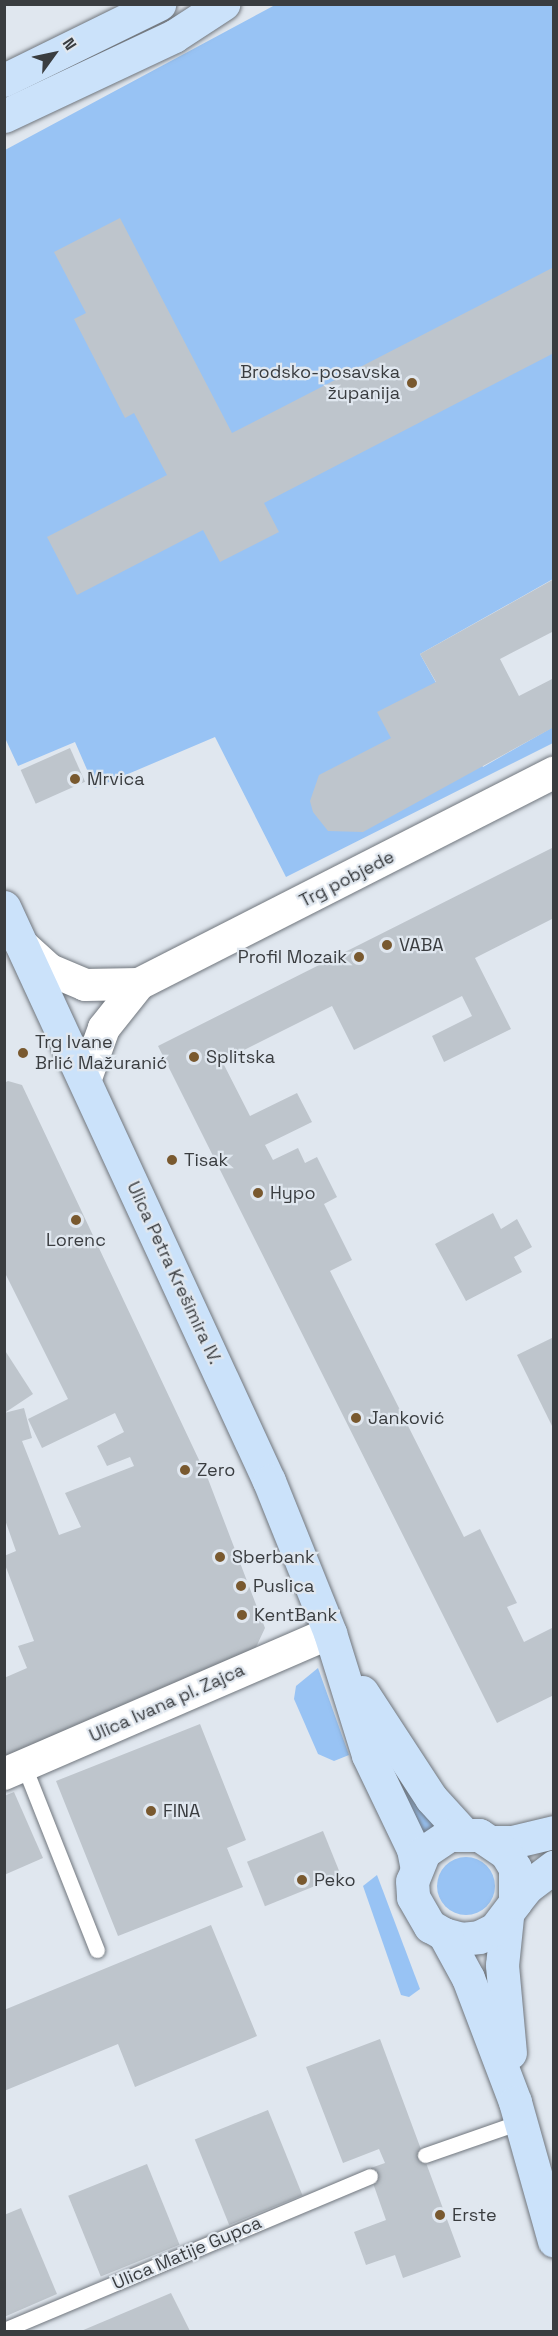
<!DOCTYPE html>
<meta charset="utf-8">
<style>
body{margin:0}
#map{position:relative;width:558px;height:2336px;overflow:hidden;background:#e0e7ef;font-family:"Space Grotesk",sans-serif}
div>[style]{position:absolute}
.green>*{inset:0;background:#98c3f4}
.round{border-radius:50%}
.building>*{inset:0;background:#bec5cc;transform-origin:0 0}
.roads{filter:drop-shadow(0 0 2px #70767d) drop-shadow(0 0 2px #70767d)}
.service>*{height:15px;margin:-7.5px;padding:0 7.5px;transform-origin:7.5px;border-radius:7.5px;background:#fff}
.minor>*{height:32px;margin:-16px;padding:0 16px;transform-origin:16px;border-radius:16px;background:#fff}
.secondary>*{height:33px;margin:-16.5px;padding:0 16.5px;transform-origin:16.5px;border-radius:16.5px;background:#cbe2fa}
.dots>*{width:16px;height:16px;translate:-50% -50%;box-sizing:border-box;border:3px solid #e0e7ef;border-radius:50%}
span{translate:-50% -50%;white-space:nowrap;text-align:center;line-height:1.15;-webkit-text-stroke:4.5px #e0e7ef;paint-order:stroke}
.poi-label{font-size:18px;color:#3a3d40}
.right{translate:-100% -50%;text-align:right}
.left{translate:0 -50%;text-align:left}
.street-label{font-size:18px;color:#3a3d40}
.frame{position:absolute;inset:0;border:6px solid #3a3d40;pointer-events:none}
.north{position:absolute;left:24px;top:24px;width:60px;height:60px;-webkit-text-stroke:4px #e0e7ef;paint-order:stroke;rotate:57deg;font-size:16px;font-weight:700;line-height:24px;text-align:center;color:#3a3d40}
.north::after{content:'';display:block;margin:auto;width:21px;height:27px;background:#3a3d40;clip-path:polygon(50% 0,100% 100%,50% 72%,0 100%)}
</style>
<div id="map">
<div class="green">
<div style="clip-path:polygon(275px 5px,553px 5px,553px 579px,420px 654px,483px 767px,553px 727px,553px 743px,286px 877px,215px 737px,95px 788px,75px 742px,18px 766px,5px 738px,5px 150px)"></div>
<div style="clip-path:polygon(318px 1668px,349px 1755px,334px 1761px,318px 1754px,294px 1699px,296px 1686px)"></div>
<div style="clip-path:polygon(398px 1770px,440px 1826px,421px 1839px,387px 1776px)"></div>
<div class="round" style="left:437px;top:1857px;width:58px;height:58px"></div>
<div style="clip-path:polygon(377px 1875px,420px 1989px,409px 1997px,401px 1995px,363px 1886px)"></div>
</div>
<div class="building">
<div style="clip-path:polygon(120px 218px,232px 433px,554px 267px,554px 353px,264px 503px,279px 532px,220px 562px,203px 530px,77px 595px,47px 537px,167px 475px,134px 413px,125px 418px,74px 319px,86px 313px,54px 252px)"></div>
<div style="clip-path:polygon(554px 579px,554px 631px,500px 659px,519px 696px,554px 678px,554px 727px,363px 832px,328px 831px,313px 812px,310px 801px,319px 775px,391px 738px,377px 712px,436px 682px,420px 654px)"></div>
<div style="left:70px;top:748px;width:37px;height:54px;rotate:66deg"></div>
<div style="clip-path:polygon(554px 847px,554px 918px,475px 958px,511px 1029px,444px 1062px,432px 1036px,472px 1016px,462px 996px,354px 1050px,332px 1006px,222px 1061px,250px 1116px,297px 1093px,312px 1122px,265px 1145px,273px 1160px,298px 1148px,305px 1163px,317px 1157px,337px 1197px,324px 1204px,352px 1260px,330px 1271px,464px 1537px,480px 1529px,517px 1603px,507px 1607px,524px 1642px,554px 1627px,554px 1695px,497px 1723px,158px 1046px)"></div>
<div style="clip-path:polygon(8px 1081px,22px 1085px,208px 1479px,265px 1628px,251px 1658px,98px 1716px,4px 1758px,4px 1678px,27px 1668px,18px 1646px,34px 1641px,4px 1562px,4px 1556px,16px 1551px,4px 1517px,4px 1413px,24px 1408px,32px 1438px,22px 1441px,59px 1535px,81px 1527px,65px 1493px,134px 1466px,130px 1457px,107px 1466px,97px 1446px,124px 1432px,115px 1413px,42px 1448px,28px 1419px,68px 1399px,4px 1271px,4px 1083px)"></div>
<div style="clip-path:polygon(493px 1213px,501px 1229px,517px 1219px,532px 1247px,514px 1257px,522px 1272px,466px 1301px,435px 1244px)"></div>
<div style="clip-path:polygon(554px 1337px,554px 1430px,517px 1355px)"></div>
<div style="clip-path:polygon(4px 1349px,33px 1394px,6px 1412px,4px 1410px)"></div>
<div style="clip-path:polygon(200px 1724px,246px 1840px,227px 1848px,243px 1887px,118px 1936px,56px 1781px)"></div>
<div style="clip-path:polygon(14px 1792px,43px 1858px,4px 1875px,4px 1796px)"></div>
<div style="left:323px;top:1831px;width:48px;height:82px;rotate:68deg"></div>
<div style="clip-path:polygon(211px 1925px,257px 2036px,135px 2087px,118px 2044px,4px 2091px,4px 2010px)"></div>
<div style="clip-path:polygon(380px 2039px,461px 2257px,403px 2278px,395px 2255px,366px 2265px,354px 2232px,386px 2220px,368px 2169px,385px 2163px,379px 2149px,343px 2163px,306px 2067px)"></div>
<div style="left:268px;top:2110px;width:92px;height:79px;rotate:68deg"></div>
<div style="left:147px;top:2164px;width:87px;height:85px;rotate:68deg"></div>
<div style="clip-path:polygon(21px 2208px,57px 2294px,4px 2317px,4px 2215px)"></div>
<div style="clip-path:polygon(171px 2293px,190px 2331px,81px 2331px)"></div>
</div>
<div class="roads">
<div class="service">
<div style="left:24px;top:1766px;width:198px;rotate:68.4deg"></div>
<div style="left:425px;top:2155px;width:101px;rotate:-19.2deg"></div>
<div style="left:4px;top:2330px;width:397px;rotate:-22.8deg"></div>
</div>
<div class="minor">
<div style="left:21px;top:944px;width:39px;rotate:42deg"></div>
<div style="left:50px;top:970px;width:38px;rotate:23deg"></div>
<div style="left:85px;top:985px;width:54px;rotate:-1.1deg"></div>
<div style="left:139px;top:984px;width:466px;rotate:-27deg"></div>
<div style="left:85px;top:1081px;width:56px;rotate:-70.3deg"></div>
<div style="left:104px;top:1028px;width:56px;rotate:-51.5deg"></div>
<div style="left:4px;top:1774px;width:355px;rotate:-23.4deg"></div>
</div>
<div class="secondary">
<div style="left:4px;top:80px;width:173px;rotate:-26.1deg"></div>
<div style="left:4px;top:116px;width:188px;rotate:-25.2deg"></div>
<div style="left:174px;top:36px;width:59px;rotate:-33.1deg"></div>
<div style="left:4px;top:907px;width:632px;rotate:65.22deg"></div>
<div style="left:269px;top:1481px;width:164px;rotate:68.1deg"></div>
<div style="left:330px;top:1633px;width:128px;rotate:72.7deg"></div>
<div style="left:368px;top:1755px;width:104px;rotate:64.4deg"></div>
<div style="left:413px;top:1849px;width:16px;rotate:79deg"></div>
<div style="left:362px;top:1692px;width:126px;rotate:56.9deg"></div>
<div style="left:431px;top:1798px;width:47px;rotate:47.6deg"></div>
<div style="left:494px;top:1842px;width:18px"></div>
<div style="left:512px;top:1842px;width:43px;rotate:-13.4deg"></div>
<div style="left:515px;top:1902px;width:19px;rotate:-51deg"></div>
<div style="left:527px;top:1887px;width:34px;rotate:-37deg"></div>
<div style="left:507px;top:1917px;width:48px;rotate:95.9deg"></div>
<div style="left:502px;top:1965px;width:88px;rotate:84.8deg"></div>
<div style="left:444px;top:1934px;width:18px;rotate:16deg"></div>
<div style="left:461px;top:1939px;width:18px;rotate:-6deg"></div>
<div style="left:479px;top:1937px;width:18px;rotate:-27deg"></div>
<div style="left:495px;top:1929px;width:34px;rotate:-53deg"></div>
<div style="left:515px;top:1902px;width:34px;rotate:-90deg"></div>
<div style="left:515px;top:1868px;width:17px;rotate:-121deg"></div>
<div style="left:506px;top:1853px;width:32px;rotate:-146deg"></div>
<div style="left:479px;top:1835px;width:30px;rotate:180deg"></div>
<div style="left:449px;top:1835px;width:30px;rotate:146deg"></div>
<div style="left:424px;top:1852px;width:31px;rotate:112deg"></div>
<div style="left:412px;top:1881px;width:16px;rotate:86deg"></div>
<div style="left:413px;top:1897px;width:34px;rotate:60deg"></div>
<div style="left:430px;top:1926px;width:16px;rotate:30deg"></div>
<div style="left:444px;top:1934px;width:50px;rotate:61.4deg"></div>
<div style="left:468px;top:1978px;width:133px;rotate:69.2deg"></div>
<div style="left:515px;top:2102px;width:144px;rotate:74.3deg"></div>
</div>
</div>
<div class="dots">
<div style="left:412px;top:383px;background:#79592f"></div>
<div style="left:75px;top:779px;background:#79592f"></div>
<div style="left:387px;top:945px;background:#79592f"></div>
<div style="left:359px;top:957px;background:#79592f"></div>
<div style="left:23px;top:1053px;background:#79592f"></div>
<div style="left:194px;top:1057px;background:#79592f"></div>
<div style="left:172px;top:1160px;background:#79592f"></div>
<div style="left:258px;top:1193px;background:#79592f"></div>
<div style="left:76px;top:1220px;background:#79592f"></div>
<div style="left:356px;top:1418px;background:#79592f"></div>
<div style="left:185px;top:1470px;background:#79592f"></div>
<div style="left:220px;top:1557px;background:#79592f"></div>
<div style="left:241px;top:1586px;background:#79592f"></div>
<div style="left:242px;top:1615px;background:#79592f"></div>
<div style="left:151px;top:1811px;background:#79592f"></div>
<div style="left:302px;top:1880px;background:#79592f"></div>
<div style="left:440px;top:2215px;background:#79592f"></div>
</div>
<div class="poi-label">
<span class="right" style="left:400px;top:383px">Brodsko-posavska<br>županija</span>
<span class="left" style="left:87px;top:779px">Mrvica</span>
<span class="left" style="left:399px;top:945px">VABA</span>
<span class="right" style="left:347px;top:957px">Profil Mozaik</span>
<span class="left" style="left:35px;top:1053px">Trg Ivane<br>Brlić Mažuranić</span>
<span class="left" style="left:206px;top:1057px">Splitska</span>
<span class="left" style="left:184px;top:1160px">Tisak</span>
<span class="left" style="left:270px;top:1193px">Hypo</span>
<span style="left:76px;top:1240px">Lorenc</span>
<span class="left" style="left:368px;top:1418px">Janković</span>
<span class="left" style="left:197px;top:1470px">Zero</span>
<span class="left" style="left:232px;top:1557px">Sberbank</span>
<span class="left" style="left:253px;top:1586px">Puslica</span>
<span class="left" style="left:254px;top:1615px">KentBank</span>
<span class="left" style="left:163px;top:1811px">FINA</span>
<span class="left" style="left:314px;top:1880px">Peko</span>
<span class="left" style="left:452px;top:2215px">Erste</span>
</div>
<div class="street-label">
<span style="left:347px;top:879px;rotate:-27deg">Trg pobjede</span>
<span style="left:174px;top:1273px;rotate:65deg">Ulica Petra Krešimira IV.</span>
<span style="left:167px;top:1703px;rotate:-24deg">Ulica Ivana pl. Zajca</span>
<span style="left:187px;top:2253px;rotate:-23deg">Ulica Matije Gupca</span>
</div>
<div class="frame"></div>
<div class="north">N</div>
</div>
